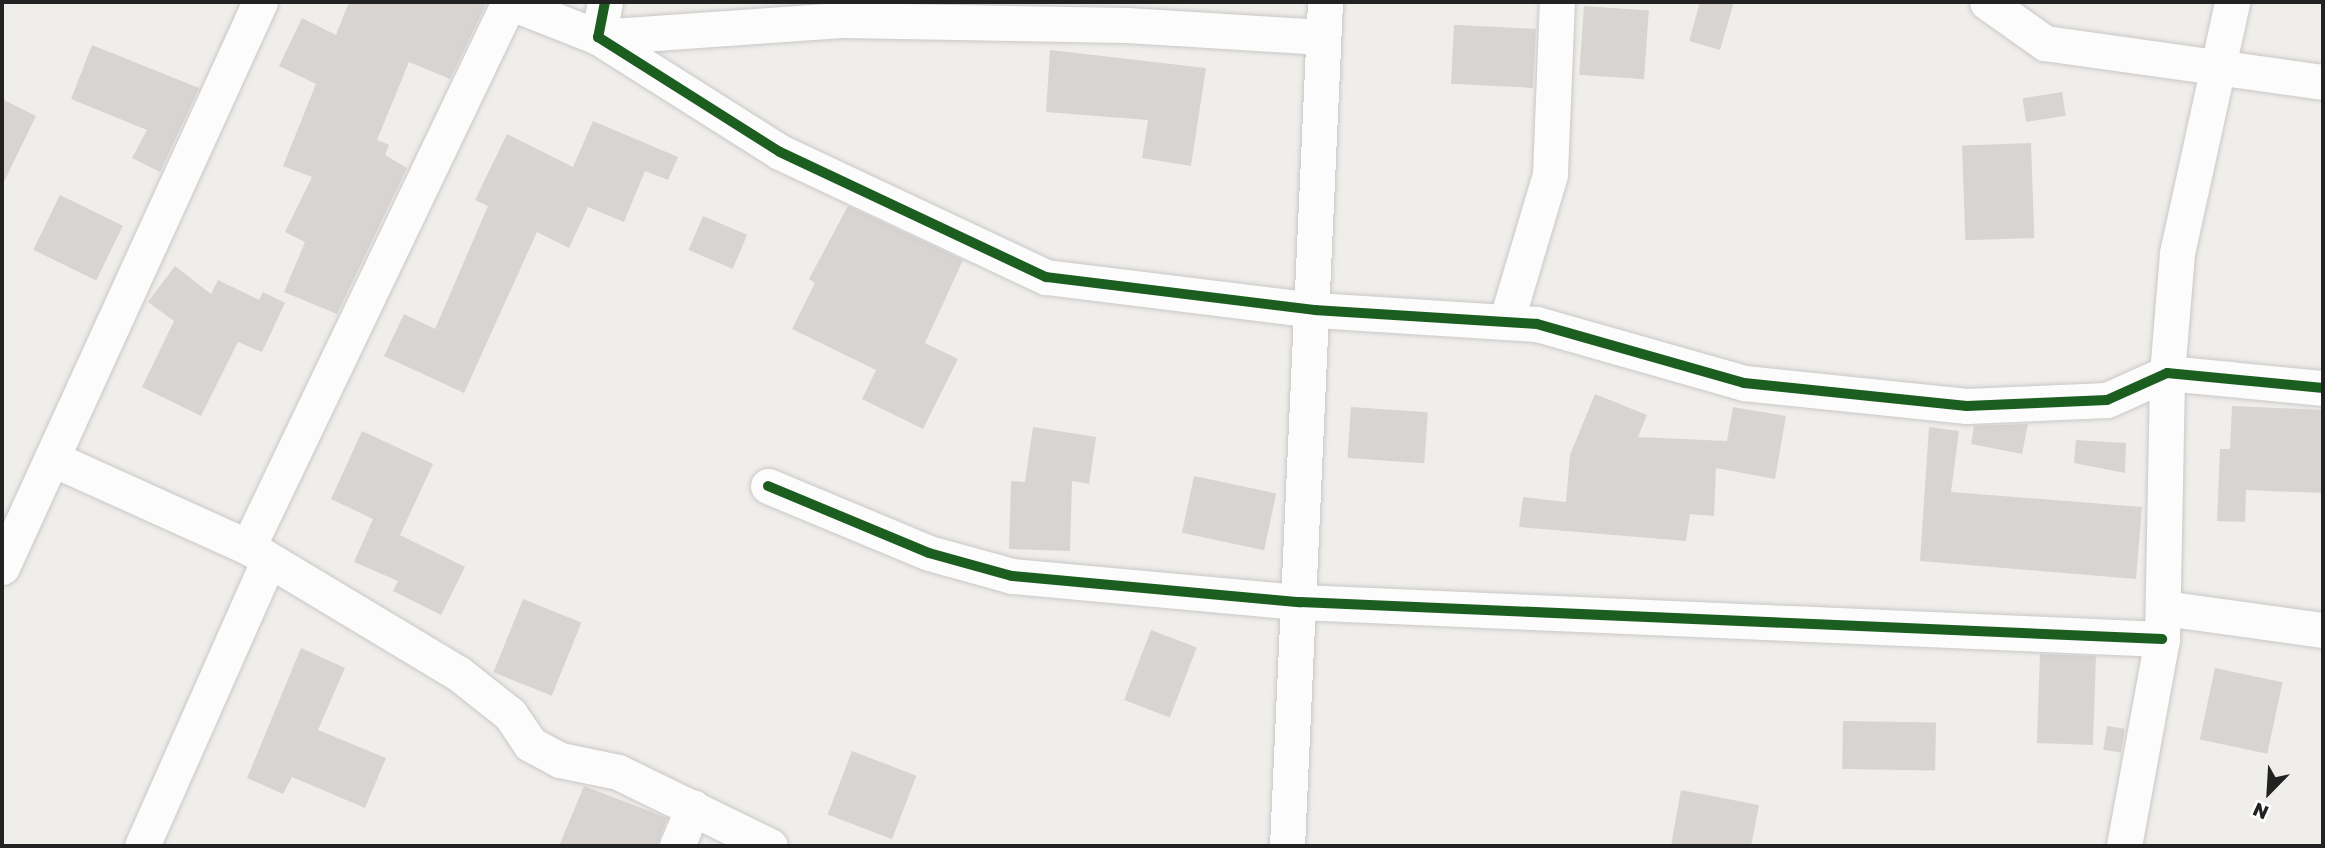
<!DOCTYPE html>
<style>
body{margin:0}
#map{position:relative;width:2325px;height:848px;overflow:hidden;background:#f0eeeb;font-family:"Golos Text",sans-serif}
div>[style]{position:absolute}
.building>*{inset:0;background:#d7d4d2;transform-origin:0 0}
.roads{filter:drop-shadow(0 0 2px #c9c8c7) drop-shadow(0 0 2px #c9c8c7)}
.minor>*{height:35px;margin:-17.5px;padding:0 17.5px;transform-origin:17.5px;border-radius:17.5px;background:#fdfcfc}
.cycleway>*{height:10px;margin:-5px;padding:0 5px;transform-origin:5px;border-radius:5px;background:#1b5e20}
span{translate:-50% -50%;white-space:nowrap;text-align:center;line-height:1.15;-webkit-text-stroke:5px #fff;paint-order:stroke}
.frame{position:absolute;inset:0;border:4px solid #222;pointer-events:none}
.north{position:absolute;left:2234px;top:757px;width:70px;height:70px;-webkit-text-stroke:5px #fff;paint-order:stroke;rotate:204deg;font-size:19px;font-weight:700;line-height:28px;text-align:center;color:#222}
.north::after{content:'';display:block;margin:auto;width:24px;height:32px;background:#222;clip-path:polygon(50% 0,100% 100%,50% 72%,0 100%)}
</style>
<div id="map">
<div class="building">
<div style="clip-path:polygon(349px 2px,487px 2px,450px 79px,409px 62px,377px 140px,389px 145px,385px 155px,407px 168px,337px 314px,284px 292px,305px 242px,285px 232px,312px 177px,283px 166px,316px 84px,279px 66px,302px 18px,336px 35px)"></div>
<div style="clip-path:polygon(1700px 2px,1734px 2px,1720px 50px,1689px 41px)"></div>
<div style="left:1584px;top:6px;width:65px;height:69px;rotate:4deg"></div>
<div style="left:1536px;top:29px;width:59px;height:82px;rotate:93deg"></div>
<div style="clip-path:polygon(92px 45px,199px 88px,160px 172px,132px 158px,147px 130px,71px 99px)"></div>
<div style="clip-path:polygon(1050px 50px,1206px 68px,1191px 166px,1142px 158px,1148px 120px,1046px 112px)"></div>
<div style="left:2062px;top:92px;width:24px;height:40px;rotate:81deg"></div>
<div style="clip-path:polygon(2px 99px,36px 116px,2px 186px)"></div>
<div style="clip-path:polygon(593px 121px,678px 157px,668px 180px,645px 171px,624px 222px,588px 207px,569px 248px,537px 232px,464px 393px,384px 356px,404px 314px,435px 329px,488px 206px,475px 200px,507px 134px,573px 167px)"></div>
<div style="left:2031px;top:143px;width:95px;height:69px;rotate:88deg"></div>
<div style="left:60px;top:195px;width:70px;height:61px;rotate:26deg"></div>
<div style="clip-path:polygon(848px 206px,963px 260px,925px 343px,958px 359px,923px 429px,862px 399px,876px 370px,792px 329px,815px 283px,809px 279px)"></div>
<div style="left:703px;top:216px;width:48px;height:37px;rotate:23deg"></div>
<div style="clip-path:polygon(175px 266px,211px 294px,218px 280px,259px 300px,263px 292px,285px 303px,262px 352px,238px 342px,201px 416px,142px 387px,174px 321px,148px 302px)"></div>
<div style="clip-path:polygon(1595px 394px,1647px 415px,1638px 437px,1727px 441px,1733px 407px,1786px 416px,1775px 479px,1716px 468px,1714px 516px,1690px 514px,1686px 541px,1519px 527px,1523px 497px,1566px 502px,1570px 455px)"></div>
<div style="clip-path:polygon(2232px 406px,2323px 410px,2323px 493px,2246px 490px,2245px 522px,2217px 521px,2220px 449px,2230px 449px)"></div>
<div style="left:1351px;top:407px;width:77px;height:51px;rotate:4deg"></div>
<div style="clip-path:polygon(2028px 424px,2022px 454px,1971px 444px,1974px 426px)"></div>
<div style="clip-path:polygon(1033px 427px,1096px 437px,1089px 484px,1072px 481px,1070px 551px,1009px 549px,1011px 481px,1025px 482px)"></div>
<div style="clip-path:polygon(1929px 427px,1959px 431px,1951px 492px,2142px 507px,2136px 579px,1920px 561px)"></div>
<div style="clip-path:polygon(362px 431px,433px 464px,400px 535px,465px 567px,441px 615px,393px 591px,398px 581px,354px 562px,373px 519px,331px 499px)"></div>
<div style="clip-path:polygon(2076px 440px,2126px 443px,2125px 473px,2074px 463px)"></div>
<div style="left:1194px;top:476px;width:84px;height:58px;rotate:12deg"></div>
<div style="left:523px;top:599px;width:63px;height:79px;rotate:22deg"></div>
<div style="left:1151px;top:630px;width:49px;height:75px;rotate:21deg"></div>
<div style="clip-path:polygon(301px 648px,345px 668px,318px 730px,386px 758px,365px 808px,292px 777px,283px 794px,247px 778px)"></div>
<div style="left:2040px;top:654px;width:56px;height:89px;rotate:2deg"></div>
<div style="left:2215px;top:668px;width:69px;height:73px;rotate:12deg"></div>
<div style="left:1843px;top:721px;width:93px;height:48px;rotate:1deg"></div>
<div style="left:2107px;top:726px;width:18px;height:24px;rotate:9deg"></div>
<div style="left:852px;top:751px;width:69px;height:68px;rotate:21deg"></div>
<div style="clip-path:polygon(584px 786px,667px 818px,657px 846px,559px 846px)"></div>
<div style="clip-path:polygon(1681px 790px,1759px 805px,1751px 846px,1671px 846px)"></div>
</div>
<div class="roads">
<div class="minor">
<div style="left:509px;top:2px;width:96px;rotate:21.5deg"></div>
<div style="left:598px;top:37px;width:247px;rotate:-4deg"></div>
<div style="left:844px;top:20px;width:283px;rotate:1deg"></div>
<div style="left:1127px;top:25px;width:196px;rotate:3.5deg"></div>
<div style="left:605px;top:2px;width:36px;rotate:101deg"></div>
<div style="left:598px;top:37px;width:215px;rotate:32.3deg"></div>
<div style="left:780px;top:152px;width:294px;rotate:25.2deg"></div>
<div style="left:1046px;top:277px;width:271px;rotate:7deg"></div>
<div style="left:1315px;top:310px;width:222px;rotate:3.6deg"></div>
<div style="left:1537px;top:324px;width:215px;rotate:15.9deg"></div>
<div style="left:1744px;top:383px;width:224px;rotate:5.9deg"></div>
<div style="left:1967px;top:406px;width:140px;rotate:-2.5deg"></div>
<div style="left:2107px;top:400px;width:66px;rotate:-24.2deg"></div>
<div style="left:2167px;top:373px;width:157px;rotate:5.5deg"></div>
<div style="left:1987px;top:2px;width:71px;rotate:35.3deg"></div>
<div style="left:2045px;top:43px;width:281px;rotate:8deg"></div>
<div style="left:1506px;top:322px;width:154px;rotate:-73.4deg"></div>
<div style="left:1550px;top:174px;width:172px;rotate:-87.7deg"></div>
<div style="left:53px;top:459px;width:214px;rotate:24.3deg"></div>
<div style="left:248px;top:547px;width:245px;rotate:31deg"></div>
<div style="left:458px;top:673px;width:66px;rotate:38.3deg"></div>
<div style="left:510px;top:714px;width:36px;rotate:56deg"></div>
<div style="left:530px;top:744px;width:34px;rotate:28deg"></div>
<div style="left:560px;top:760px;width:59px;rotate:11.7deg"></div>
<div style="left:618px;top:772px;width:169px;rotate:26deg"></div>
<div style="left:768px;top:486px;width:174px;rotate:22.6deg"></div>
<div style="left:929px;top:553px;width:86px;rotate:15.5deg"></div>
<div style="left:1012px;top:576px;width:289px;rotate:5.2deg"></div>
<div style="left:1300px;top:602px;width:863px;rotate:2.46deg"></div>
<div style="left:248px;top:547px;width:604px;rotate:-64.41deg"></div>
<div style="left:2px;top:567px;width:621px;rotate:-65.46deg"></div>
<div style="left:2164px;top:608px;width:161px;rotate:7.9deg"></div>
<div style="left:142px;top:846px;width:311px;rotate:-66.1deg"></div>
<div style="left:677px;top:846px;width:42px;rotate:-67.7deg"></div>
<div style="left:1287px;top:846px;width:845px;rotate:-87.42deg"></div>
<div style="left:2124px;top:846px;width:210px;rotate:-79.6deg"></div>
<div style="left:2162px;top:639px;width:266px;rotate:-88.9deg"></div>
<div style="left:2167px;top:373px;width:120px;rotate:-85.2deg"></div>
<div style="left:2177px;top:253px;width:257px;rotate:-77.6deg"></div>
</div>
</div>
<div class="cycleway">
<div style="left:605px;top:2px;width:36px;rotate:101deg"></div>
<div style="left:598px;top:37px;width:215px;rotate:32.3deg"></div>
<div style="left:780px;top:152px;width:294px;rotate:25.2deg"></div>
<div style="left:1046px;top:277px;width:271px;rotate:7deg"></div>
<div style="left:1315px;top:310px;width:222px;rotate:3.6deg"></div>
<div style="left:1537px;top:324px;width:215px;rotate:15.9deg"></div>
<div style="left:1744px;top:383px;width:224px;rotate:5.9deg"></div>
<div style="left:1967px;top:406px;width:140px;rotate:-2.5deg"></div>
<div style="left:2107px;top:400px;width:66px;rotate:-24.2deg"></div>
<div style="left:2167px;top:373px;width:157px;rotate:5.5deg"></div>
<div style="left:768px;top:486px;width:174px;rotate:22.6deg"></div>
<div style="left:929px;top:553px;width:86px;rotate:15.5deg"></div>
<div style="left:1012px;top:576px;width:289px;rotate:5.2deg"></div>
<div style="left:1300px;top:602px;width:863px;rotate:2.46deg"></div>
</div>
<div class="frame"></div>
<div class="north">N</div>
</div>
